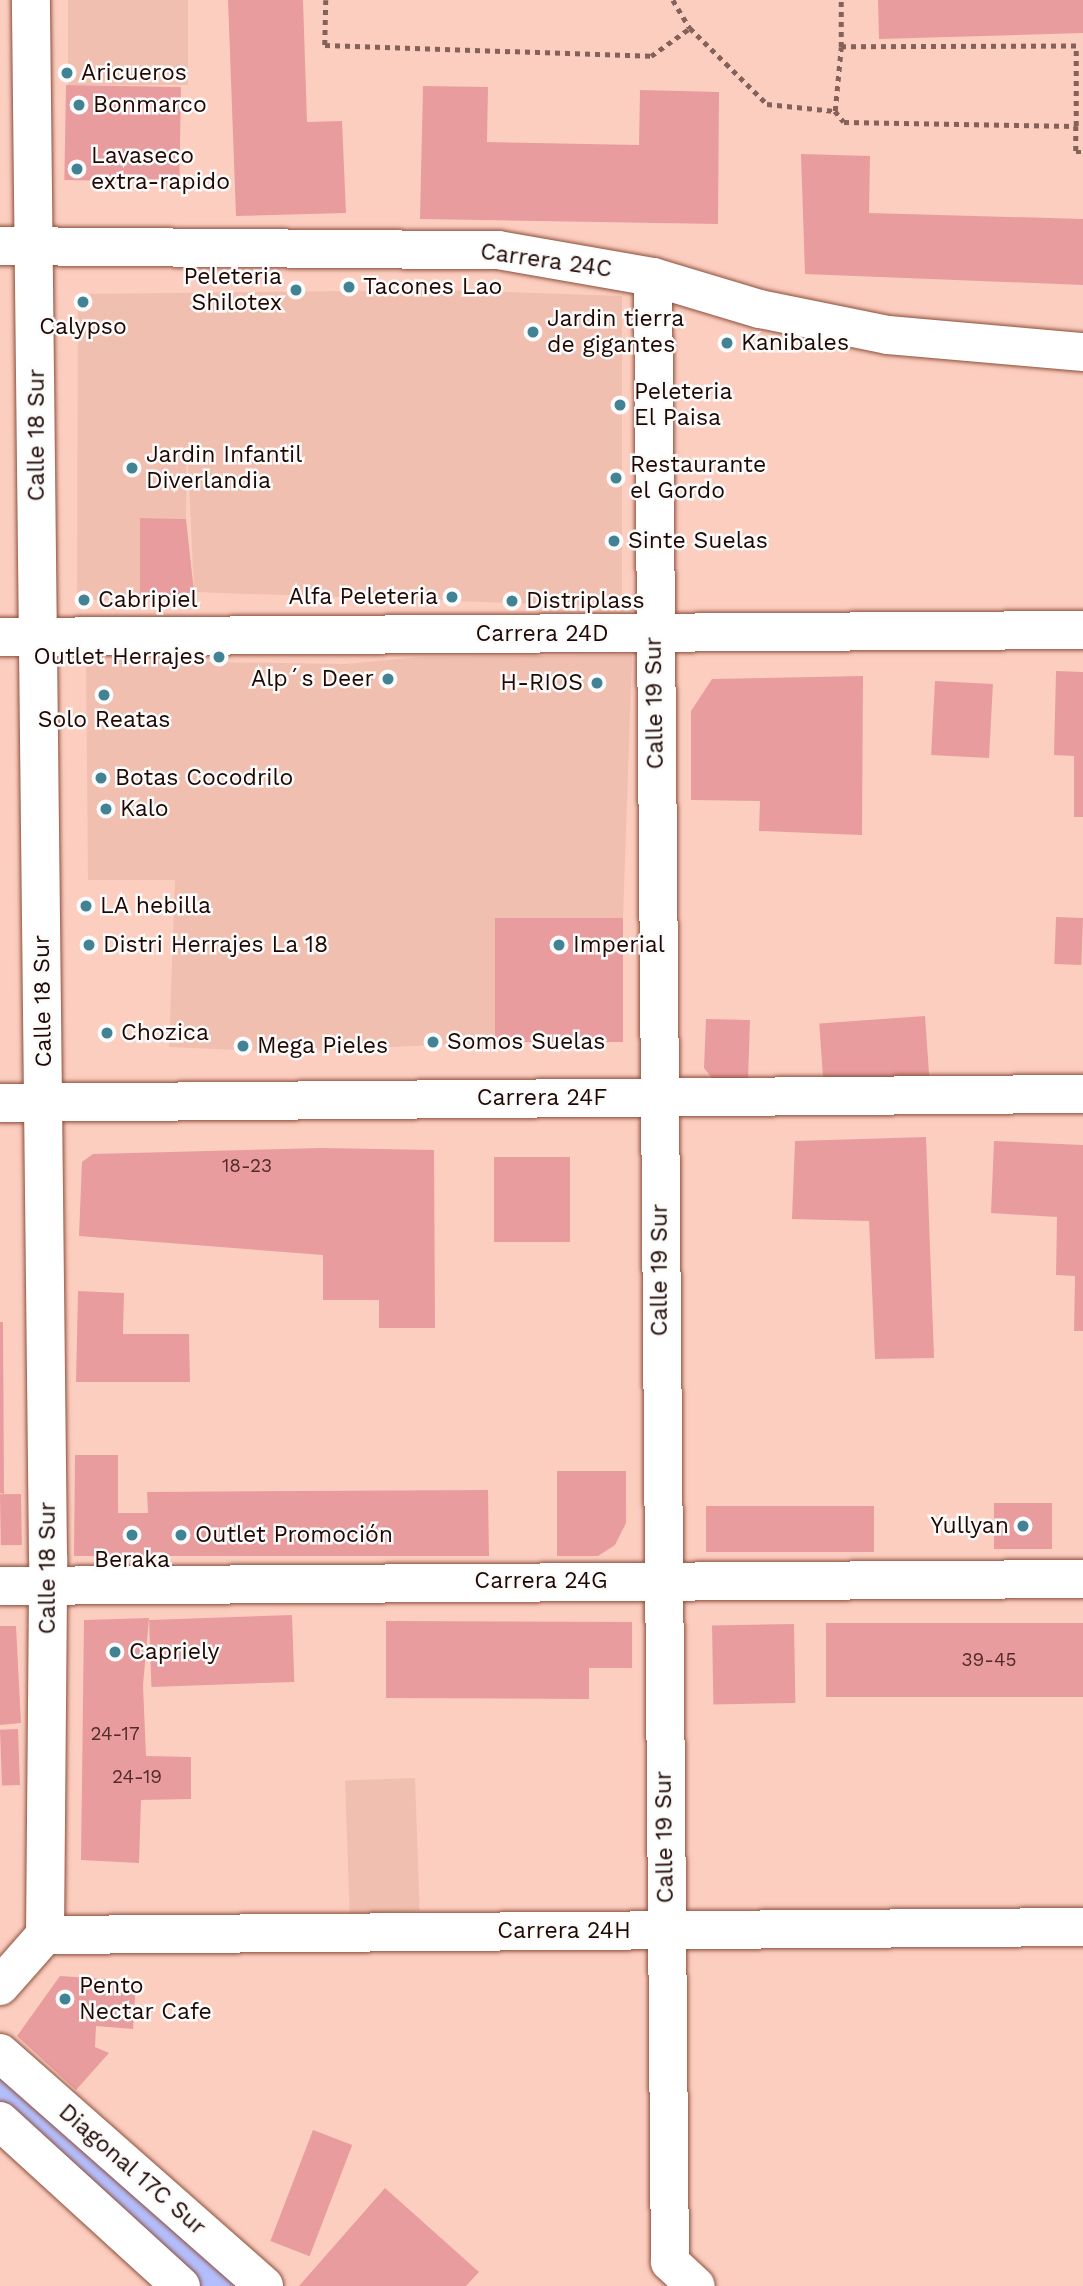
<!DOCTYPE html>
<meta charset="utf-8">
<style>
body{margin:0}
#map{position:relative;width:1083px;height:2286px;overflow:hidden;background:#fccec0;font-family:"Work Sans",sans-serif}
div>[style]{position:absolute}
.built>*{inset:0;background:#f1bfb0;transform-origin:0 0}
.green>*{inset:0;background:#b4befc}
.building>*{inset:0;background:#e99c9e;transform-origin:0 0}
.path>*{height:4.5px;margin-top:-2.25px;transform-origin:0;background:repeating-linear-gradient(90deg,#856259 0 5px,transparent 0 10px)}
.roads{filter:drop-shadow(0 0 2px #8e4e3a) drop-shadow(0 0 2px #8e4e3a)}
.street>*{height:38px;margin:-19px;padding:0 19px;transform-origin:19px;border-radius:19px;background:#fff}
.dots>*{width:19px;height:19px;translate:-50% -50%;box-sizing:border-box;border:4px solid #fbfbfb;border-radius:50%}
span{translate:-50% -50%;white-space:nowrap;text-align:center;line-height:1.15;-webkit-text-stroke:5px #fbfbfb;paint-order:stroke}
.number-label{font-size:19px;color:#522c29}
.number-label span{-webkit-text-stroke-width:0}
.poi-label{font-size:23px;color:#200702}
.left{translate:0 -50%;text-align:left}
.right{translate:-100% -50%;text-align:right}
.street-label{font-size:23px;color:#200702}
</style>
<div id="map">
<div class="built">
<div style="left:68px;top:0;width:120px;height:85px"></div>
<div style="clip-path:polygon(446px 290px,622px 296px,622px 607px,194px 592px,187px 441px,186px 519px,140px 518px,140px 600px,77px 600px,78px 294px)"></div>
<div style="clip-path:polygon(632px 655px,623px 919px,495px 918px,497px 1042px,288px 1052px,169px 1047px,175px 880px,88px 880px,86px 660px,345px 664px,420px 657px)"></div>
<div style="left:415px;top:1778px;width:133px;height:70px;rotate:88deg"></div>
</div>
<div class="green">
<div style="clip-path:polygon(0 2065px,246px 2286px,190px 2286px,0 2115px)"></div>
</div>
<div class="building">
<div style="clip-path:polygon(228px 0,303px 0,307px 122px,342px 121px,346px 213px,236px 216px)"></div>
<div style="clip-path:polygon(878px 0,1083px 0,1083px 33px,879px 39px)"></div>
<div style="left:66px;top:85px;width:115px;height:95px;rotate:1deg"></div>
<div style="clip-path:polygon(423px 86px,488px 87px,487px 142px,639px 145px,640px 90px,719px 92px,718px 224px,420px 219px)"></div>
<div style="clip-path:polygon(801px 154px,870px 156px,869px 213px,1083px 219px,1083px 285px,805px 274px)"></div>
<div style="clip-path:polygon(140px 518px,186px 519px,194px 592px,140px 600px)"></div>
<div style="clip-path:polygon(1056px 671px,1083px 672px,1083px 817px,1074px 817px,1074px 756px,1054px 755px)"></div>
<div style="clip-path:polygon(863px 676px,862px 835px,759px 831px,760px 801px,691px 800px,691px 711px,712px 679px)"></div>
<div style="left:935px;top:681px;width:58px;height:74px;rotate:3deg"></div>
<div style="left:1056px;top:917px;width:27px;height:47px;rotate:2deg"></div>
<div style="left:495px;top:918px;width:128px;height:124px"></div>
<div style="left:925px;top:1016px;width:62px;height:106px;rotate:86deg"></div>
<div style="clip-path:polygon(706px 1019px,750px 1020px,748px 1079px,712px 1078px,704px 1068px)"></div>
<div style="clip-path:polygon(926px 1137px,934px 1358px,875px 1359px,869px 1221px,792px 1219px,795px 1141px)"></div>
<div style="clip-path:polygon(994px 1141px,1083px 1145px,1083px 1331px,1074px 1331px,1075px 1276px,1056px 1275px,1057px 1217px,991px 1213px)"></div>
<div style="clip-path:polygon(322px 1148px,434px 1150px,435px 1328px,379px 1328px,379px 1300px,323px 1300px,323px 1255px,79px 1236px,82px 1162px,93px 1154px)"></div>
<div style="left:494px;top:1157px;width:76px;height:85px"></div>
<div style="clip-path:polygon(78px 1291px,124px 1293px,123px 1334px,189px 1334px,190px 1382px,76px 1382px)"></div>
<div style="clip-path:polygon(0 1322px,3px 1322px,4px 1494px,0 1493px)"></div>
<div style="clip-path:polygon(75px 1455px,118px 1455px,118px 1513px,148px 1513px,147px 1492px,488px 1490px,489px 1556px,74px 1556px)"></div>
<div style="clip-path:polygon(557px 1471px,626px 1471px,626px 1523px,615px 1545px,598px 1556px,557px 1556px)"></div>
<div style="left:21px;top:1494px;width:51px;height:21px;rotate:89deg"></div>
<div style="left:994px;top:1503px;width:58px;height:46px"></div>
<div style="left:706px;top:1506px;width:168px;height:46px"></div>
<div style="left:292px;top:1615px;width:67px;height:143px;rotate:88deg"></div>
<div style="clip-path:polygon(149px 1618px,143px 1685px,146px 1756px,191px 1757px,191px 1799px,141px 1800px,139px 1863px,81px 1860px,84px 1620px)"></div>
<div style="clip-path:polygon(386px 1621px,632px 1622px,632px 1668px,589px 1668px,589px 1699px,386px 1698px)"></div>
<div style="left:1083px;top:1623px;width:74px;height:257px;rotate:90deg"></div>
<div style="left:794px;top:1624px;width:79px;height:82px;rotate:89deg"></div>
<div style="clip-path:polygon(0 1626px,16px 1626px,21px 1723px,0 1725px)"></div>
<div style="left:18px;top:1729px;width:56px;height:18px;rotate:88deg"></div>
<div style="clip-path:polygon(60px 1976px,136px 1981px,133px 2029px,96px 2026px,95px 2047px,109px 2053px,76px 2090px,17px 2036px)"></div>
<div style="left:313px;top:2130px;width:42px;height:119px;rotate:21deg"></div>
<div style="clip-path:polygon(385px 2188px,479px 2272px,466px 2286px,299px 2286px)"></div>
</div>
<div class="path">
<div style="left:326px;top:0;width:45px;rotate:91.3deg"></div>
<div style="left:325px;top:45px;width:326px;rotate:1.9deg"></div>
<div style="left:651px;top:56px;width:48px;rotate:-35.7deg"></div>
<div style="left:673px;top:0;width:33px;rotate:59deg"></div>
<div style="left:690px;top:28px;width:108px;rotate:44.6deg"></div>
<div style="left:767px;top:104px;width:68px;rotate:5.9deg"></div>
<div style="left:835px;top:111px;width:64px;rotate:-84.6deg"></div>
<div style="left:835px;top:111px;width:14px;rotate:51deg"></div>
<div style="left:844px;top:122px;width:232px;rotate:1deg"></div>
<div style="left:1076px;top:126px;width:80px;rotate:-90deg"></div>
<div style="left:1076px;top:46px;width:235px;rotate:179.8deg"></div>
<div style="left:841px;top:47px;width:47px;rotate:-90deg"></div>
<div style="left:1076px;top:126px;width:26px;rotate:90deg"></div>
<div style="left:1076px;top:152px;width:7px"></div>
</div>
<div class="roads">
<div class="street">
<div style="left:0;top:246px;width:498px;rotate:0.5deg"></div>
<div style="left:498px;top:250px;width:157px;rotate:9.9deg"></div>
<div style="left:653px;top:277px;width:112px;rotate:16.7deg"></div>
<div style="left:760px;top:309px;width:131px;rotate:11.5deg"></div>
<div style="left:888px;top:335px;width:196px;rotate:5deg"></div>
<div style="left:653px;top:277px;width:1985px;rotate:89.51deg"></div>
<div style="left:0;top:637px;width:1083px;rotate:-0.37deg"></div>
<div style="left:0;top:1103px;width:1083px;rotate:-0.48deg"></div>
<div style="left:0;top:1586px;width:1083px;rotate:-0.37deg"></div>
<div style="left:45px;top:1935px;width:1038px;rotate:-0.44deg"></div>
<div style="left:0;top:1986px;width:68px;rotate:-48.6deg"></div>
<div style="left:45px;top:1935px;width:378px;rotate:-89.5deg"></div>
<div style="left:48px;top:1557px;width:1557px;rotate:-90.63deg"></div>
<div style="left:0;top:2053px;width:352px;rotate:41.4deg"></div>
<div style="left:0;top:2121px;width:245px;rotate:42.4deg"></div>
<div style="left:670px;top:2262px;width:35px;rotate:43deg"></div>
</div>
</div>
<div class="dots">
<div style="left:67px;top:73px;background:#418294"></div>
<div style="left:79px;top:105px;background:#418294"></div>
<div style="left:77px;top:169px;background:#418294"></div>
<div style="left:349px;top:287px;background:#418294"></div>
<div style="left:296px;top:290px;background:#418294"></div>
<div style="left:83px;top:302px;background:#418294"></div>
<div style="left:533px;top:332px;background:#418294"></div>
<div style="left:727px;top:343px;background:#418294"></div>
<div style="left:620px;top:405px;background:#418294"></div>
<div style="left:132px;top:468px;background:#418294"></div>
<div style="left:616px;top:478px;background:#418294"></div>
<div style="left:614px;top:541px;background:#418294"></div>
<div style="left:452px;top:597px;background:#418294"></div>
<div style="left:84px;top:600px;background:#418294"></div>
<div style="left:512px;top:601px;background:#418294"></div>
<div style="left:219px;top:657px;background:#418294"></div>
<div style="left:388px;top:679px;background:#418294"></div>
<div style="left:597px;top:683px;background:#418294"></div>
<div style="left:104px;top:695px;background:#418294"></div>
<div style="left:101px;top:778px;background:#418294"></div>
<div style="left:106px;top:809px;background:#418294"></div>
<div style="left:86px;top:906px;background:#418294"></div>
<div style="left:89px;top:945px;background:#418294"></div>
<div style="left:559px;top:945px;background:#418294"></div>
<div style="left:107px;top:1033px;background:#418294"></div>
<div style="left:433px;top:1042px;background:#418294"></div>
<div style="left:243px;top:1046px;background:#418294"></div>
<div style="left:1023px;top:1526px;background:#418294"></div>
<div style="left:132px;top:1535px;background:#418294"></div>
<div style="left:181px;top:1535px;background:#418294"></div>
<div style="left:115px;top:1652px;background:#418294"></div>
<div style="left:65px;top:1999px;background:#418294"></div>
</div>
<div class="number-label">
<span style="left:247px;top:1166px">18-23</span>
<span style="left:989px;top:1660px">39-45</span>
<span style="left:115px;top:1734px">24-17</span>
<span style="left:137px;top:1777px">24-19</span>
</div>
<div class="poi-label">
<span class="left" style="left:81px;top:73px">Aricueros</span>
<span class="left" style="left:93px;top:105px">Bonmarco</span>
<span class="left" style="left:91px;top:169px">Lavaseco<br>extra-rapido</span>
<span class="right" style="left:282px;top:290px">Peleteria<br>Shilotex</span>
<span class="left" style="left:363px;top:287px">Tacones Lao</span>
<span class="left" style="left:547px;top:332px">Jardin tierra<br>de gigantes</span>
<span style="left:83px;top:327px">Calypso</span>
<span class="left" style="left:741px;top:343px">Kanibales</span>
<span class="left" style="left:634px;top:405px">Peleteria<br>El Paisa</span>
<span class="left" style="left:146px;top:468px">Jardin Infantil<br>Diverlandia</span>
<span class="left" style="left:630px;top:478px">Restaurante<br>el Gordo</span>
<span class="left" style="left:628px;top:541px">Sinte Suelas</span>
<span class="right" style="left:438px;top:597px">Alfa Peleteria</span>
<span class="left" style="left:98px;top:600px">Cabripiel</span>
<span class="left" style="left:526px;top:601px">Distriplass</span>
<span class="right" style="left:205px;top:657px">Outlet Herrajes</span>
<span class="right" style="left:374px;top:679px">Alp´s Deer</span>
<span class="right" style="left:583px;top:683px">H-RIOS</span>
<span style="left:104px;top:720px">Solo Reatas</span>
<span class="left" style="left:115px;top:778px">Botas Cocodrilo</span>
<span class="left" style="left:120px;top:809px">Kalo</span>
<span class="left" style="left:100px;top:906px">LA hebilla</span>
<span class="left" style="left:103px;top:945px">Distri Herrajes La 18</span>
<span class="left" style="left:573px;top:945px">Imperial</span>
<span class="left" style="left:121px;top:1033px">Chozica</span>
<span class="left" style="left:447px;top:1042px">Somos Suelas</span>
<span class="left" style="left:257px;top:1046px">Mega Pieles</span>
<span class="right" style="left:1009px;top:1526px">Yullyan</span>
<span class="left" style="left:195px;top:1535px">Outlet Promoción</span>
<span style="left:132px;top:1560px">Beraka</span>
<span class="left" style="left:129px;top:1652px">Capriely</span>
<span class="left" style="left:79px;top:1999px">Pento<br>Nectar Cafe</span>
</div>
<div class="street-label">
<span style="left:546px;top:261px;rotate:8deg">Carrera 24C</span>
<span style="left:37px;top:435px;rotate:-90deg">Calle 18 Sur</span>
<span style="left:542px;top:634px">Carrera 24D</span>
<span style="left:655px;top:703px;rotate:-91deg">Calle 19 Sur</span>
<span style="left:43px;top:1001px;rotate:-91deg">Calle 18 Sur</span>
<span style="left:542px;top:1098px">Carrera 24F</span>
<span style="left:660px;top:1270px;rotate:-90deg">Calle 19 Sur</span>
<span style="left:48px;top:1568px;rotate:-90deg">Calle 18 Sur</span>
<span style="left:541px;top:1581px">Carrera 24G</span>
<span style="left:665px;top:1837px;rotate:-91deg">Calle 19 Sur</span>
<span style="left:564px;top:1931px">Carrera 24H</span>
<span style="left:132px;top:2170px;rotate:41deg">Diagonal 17C Sur</span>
</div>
</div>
